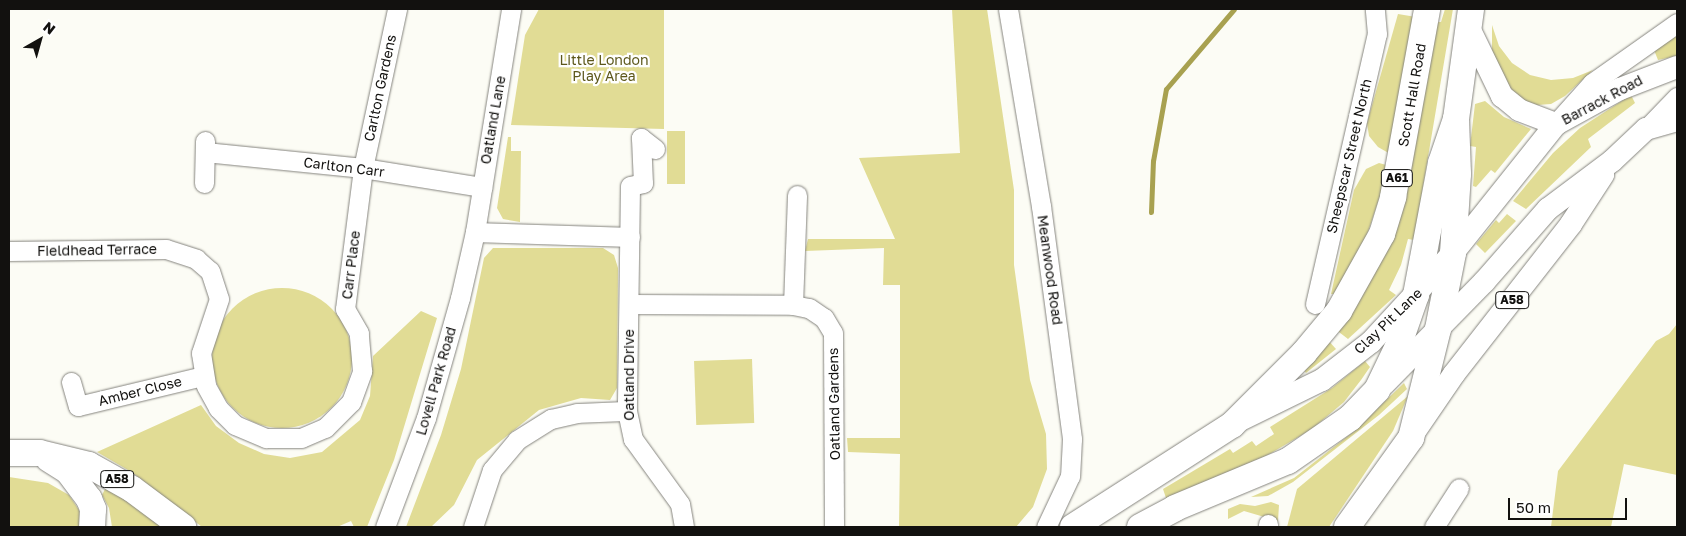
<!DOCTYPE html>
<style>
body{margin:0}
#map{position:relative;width:1686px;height:536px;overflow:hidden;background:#fcfcf5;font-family:"Golos Text",sans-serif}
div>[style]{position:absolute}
.green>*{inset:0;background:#e1dc95;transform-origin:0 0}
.round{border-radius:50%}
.stream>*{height:5px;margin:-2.5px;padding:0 2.5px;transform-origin:2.5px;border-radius:2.5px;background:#a8a150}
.roads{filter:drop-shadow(0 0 1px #85847e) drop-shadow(0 0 1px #85847e)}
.minor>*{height:19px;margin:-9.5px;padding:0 9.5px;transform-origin:9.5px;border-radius:9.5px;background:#fff}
.major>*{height:22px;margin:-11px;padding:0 11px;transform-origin:11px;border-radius:11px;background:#fff}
.highway>*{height:26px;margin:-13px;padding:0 13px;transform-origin:13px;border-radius:13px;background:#fff}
span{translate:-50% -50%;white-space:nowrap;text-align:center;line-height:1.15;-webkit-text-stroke:4.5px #fff;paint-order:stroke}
.shield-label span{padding:1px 4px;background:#fff;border:1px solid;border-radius:4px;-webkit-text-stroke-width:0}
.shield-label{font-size:12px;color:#12110f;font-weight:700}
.park-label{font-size:14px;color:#5d581c}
.street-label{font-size:14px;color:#12110f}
.frame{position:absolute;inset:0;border:10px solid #12110f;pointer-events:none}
.north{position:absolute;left:15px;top:15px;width:50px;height:50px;-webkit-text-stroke:4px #fff;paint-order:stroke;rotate:38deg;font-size:14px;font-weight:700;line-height:20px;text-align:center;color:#12110f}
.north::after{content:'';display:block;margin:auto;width:18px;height:22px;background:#12110f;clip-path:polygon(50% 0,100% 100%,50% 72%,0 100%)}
.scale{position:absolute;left:1508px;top:498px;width:119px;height:22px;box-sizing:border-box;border:2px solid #12110f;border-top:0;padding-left:6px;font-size:15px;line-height:18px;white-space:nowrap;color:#12110f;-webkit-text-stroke:4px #fff;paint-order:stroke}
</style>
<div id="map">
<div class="green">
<div style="clip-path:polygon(539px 9px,664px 9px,664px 129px,511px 125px,525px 35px)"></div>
<div style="clip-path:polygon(952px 9px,987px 9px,1014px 190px,1014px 265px,1030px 380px,1046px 434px,1047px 469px,1033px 507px,1016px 527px,899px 527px,900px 454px,848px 452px,847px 438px,900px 438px,900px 285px,883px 285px,884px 248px,805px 251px,808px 239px,895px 239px,859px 158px,960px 153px)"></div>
<div style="clip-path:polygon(1445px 9px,1453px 9px,1414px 240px,1408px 239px,1401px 265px,1389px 290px,1396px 295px,1348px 339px,1335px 329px,1347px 314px,1435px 22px,1441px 22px)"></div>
<div style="clip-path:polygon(1398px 14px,1416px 17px,1392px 155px,1378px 147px,1369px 136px,1367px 123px)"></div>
<div style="clip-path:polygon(1492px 25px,1499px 46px,1512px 63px,1530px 75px,1551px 80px,1573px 78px,1593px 70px,1565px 96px,1551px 104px,1537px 105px,1522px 100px,1509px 91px,1492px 58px)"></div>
<div style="clip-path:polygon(1677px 33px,1677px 56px,1658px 60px,1654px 50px)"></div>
<div style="clip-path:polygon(1631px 95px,1635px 103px,1588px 139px,1591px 147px,1526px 209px,1513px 201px,1553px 153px,1580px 128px)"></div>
<div style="clip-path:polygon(1485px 101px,1504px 117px,1531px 129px,1495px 173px,1491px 170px,1476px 187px,1473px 186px,1476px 147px,1470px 146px,1475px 104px)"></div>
<div style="left:667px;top:131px;width:18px;height:53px"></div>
<div style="clip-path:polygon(508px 137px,511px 137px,511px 151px,521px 151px,520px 222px,503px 219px,497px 208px)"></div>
<div style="clip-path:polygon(1379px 163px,1390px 166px,1364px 244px,1336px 294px,1331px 294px,1354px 190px,1366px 169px)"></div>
<div style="clip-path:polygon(1507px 214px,1516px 221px,1485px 253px,1476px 244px,1496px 220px,1499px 223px)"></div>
<div style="clip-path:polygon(493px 248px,603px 248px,614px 255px,618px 268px,617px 388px,610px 400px,581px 398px,539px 410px,477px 460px,454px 505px,431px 527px,406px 527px,441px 435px,461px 369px,484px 258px)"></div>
<div class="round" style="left:212px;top:288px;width:140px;height:140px"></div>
<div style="clip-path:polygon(421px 311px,437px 318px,394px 460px,367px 527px,354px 527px,351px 521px,337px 527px,202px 527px,133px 473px,97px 452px,201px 405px,216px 426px,239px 443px,264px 454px,290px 458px,322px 452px,360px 420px,370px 396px,373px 356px)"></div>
<div style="clip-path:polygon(1677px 324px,1677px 475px,1624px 464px,1611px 527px,1551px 527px,1558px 471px,1656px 341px,1669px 334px)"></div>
<div style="clip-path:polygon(1327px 339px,1336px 349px,1306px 373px,1301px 367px)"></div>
<div style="left:752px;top:359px;width:64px;height:58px;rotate:88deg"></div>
<div style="clip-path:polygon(1365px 361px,1370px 367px,1361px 380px,1344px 402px,1312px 429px,1266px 456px,1166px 498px,1163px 489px,1230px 449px,1233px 453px,1252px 441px,1256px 446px,1274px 434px,1270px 427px,1332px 388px)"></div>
<div style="clip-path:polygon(1404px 383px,1407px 389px,1379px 415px,1293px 482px,1268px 496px,1251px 497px,1294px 478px,1353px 432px)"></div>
<div style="clip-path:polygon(1408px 396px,1393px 431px,1329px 527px,1287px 527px,1297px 489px)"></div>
<div style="clip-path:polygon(9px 477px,48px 483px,69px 495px,81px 513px,79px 527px,9px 527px)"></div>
<div style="clip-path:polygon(106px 487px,168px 527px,112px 527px,109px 508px,102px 495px)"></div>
<div style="clip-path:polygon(1271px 502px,1279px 505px,1278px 521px,1244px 511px,1228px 519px,1228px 509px,1240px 504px,1255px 506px)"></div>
</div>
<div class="stream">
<div style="left:1151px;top:212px;width:51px;rotate:-87.8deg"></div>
<div style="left:1153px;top:161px;width:73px;rotate:-79.8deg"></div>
<div style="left:1166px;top:89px;width:105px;rotate:-49.6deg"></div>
</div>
<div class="roads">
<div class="minor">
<div style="left:1008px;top:9px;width:200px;rotate:80.5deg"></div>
<div style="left:1041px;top:206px;width:235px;rotate:82.4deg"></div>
<div style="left:1072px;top:439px;width:37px;rotate:93deg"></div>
<div style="left:1070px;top:476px;width:56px;rotate:115.2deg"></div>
<div style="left:1558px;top:121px;width:51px;rotate:-48.2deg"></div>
<div style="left:1592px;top:83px;width:104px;rotate:-35.2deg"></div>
<div style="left:1646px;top:129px;width:45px;rotate:-45.9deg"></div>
<div style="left:655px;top:149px;width:18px;rotate:-142deg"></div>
<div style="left:641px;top:138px;width:45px;rotate:87.5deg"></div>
<div style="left:643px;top:183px;width:13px;rotate:167deg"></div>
<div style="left:630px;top:186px;width:225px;rotate:90.8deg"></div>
<div style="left:627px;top:411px;width:29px;rotate:78deg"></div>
<div style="left:633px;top:439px;width:80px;rotate:54.1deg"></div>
<div style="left:680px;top:504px;width:23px;rotate:80deg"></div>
<div style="left:205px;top:152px;width:159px;rotate:5.8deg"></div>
<div style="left:363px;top:168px;width:121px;rotate:9.1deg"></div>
<div style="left:204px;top:183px;width:42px;rotate:-88.6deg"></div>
<div style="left:475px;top:232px;width:155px;rotate:1.8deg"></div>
<div style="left:9px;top:251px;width:157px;rotate:-0.7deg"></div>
<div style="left:166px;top:249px;width:32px;rotate:18deg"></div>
<div style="left:196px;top:259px;width:18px;rotate:41deg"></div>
<div style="left:210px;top:271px;width:29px;rotate:72deg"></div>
<div style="left:219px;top:299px;width:57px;rotate:108.4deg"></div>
<div style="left:201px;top:353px;width:33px;rotate:81deg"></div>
<div style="left:206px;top:386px;width:25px;rotate:61deg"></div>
<div style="left:218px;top:408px;width:24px;rotate:45deg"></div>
<div style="left:235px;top:425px;width:34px;rotate:23deg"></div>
<div style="left:266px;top:438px;width:35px"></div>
<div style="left:301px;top:438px;width:26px;rotate:-23deg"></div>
<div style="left:325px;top:428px;width:37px;rotate:-45deg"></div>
<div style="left:351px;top:402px;width:33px;rotate:-70deg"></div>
<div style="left:362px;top:371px;width:38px;rotate:-95deg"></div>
<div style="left:359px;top:333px;width:28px;rotate:-120deg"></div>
<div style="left:345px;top:309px;width:142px;rotate:-82.7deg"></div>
<div style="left:363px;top:168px;width:163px;rotate:-77.9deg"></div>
<div style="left:629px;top:304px;width:164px;rotate:0.3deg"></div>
<div style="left:793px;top:305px;width:16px;rotate:11deg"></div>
<div style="left:809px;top:308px;width:18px;rotate:34deg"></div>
<div style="left:824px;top:318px;width:17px;rotate:59deg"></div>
<div style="left:833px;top:333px;width:194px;rotate:89.7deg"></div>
<div style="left:1315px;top:304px;width:277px;rotate:-77.1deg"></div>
<div style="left:1377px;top:34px;width:25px;rotate:-95deg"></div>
<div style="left:793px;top:305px;width:110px;rotate:-87.9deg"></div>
<div style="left:71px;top:382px;width:25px;rotate:74deg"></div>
<div style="left:78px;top:406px;width:129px;rotate:-13.5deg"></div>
<div style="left:385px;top:527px;width:116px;rotate:-69.4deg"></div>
<div style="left:426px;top:418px;width:125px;rotate:-74.2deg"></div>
<div style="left:460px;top:298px;width:68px;rotate:-77.2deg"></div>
<div style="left:475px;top:232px;width:226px;rotate:-80.8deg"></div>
<div style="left:473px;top:527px;width:60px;rotate:-71.6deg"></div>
<div style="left:492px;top:470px;width:39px;rotate:-50deg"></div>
<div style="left:517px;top:440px;width:40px;rotate:-32deg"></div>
<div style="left:551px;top:419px;width:27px;rotate:-13deg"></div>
<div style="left:577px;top:413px;width:50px;rotate:-2.3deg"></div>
<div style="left:1268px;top:527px;width:3px;rotate:-90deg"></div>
<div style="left:1434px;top:527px;width:46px;rotate:-57.3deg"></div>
</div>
<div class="major">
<div style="left:1469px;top:28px;width:76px;rotate:64.1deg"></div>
<div style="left:1502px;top:96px;width:22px;rotate:39deg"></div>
<div style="left:1519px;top:110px;width:40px;rotate:21deg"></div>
<div style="left:1384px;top:384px;width:143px;rotate:-45.6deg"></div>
<div style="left:1484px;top:282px;width:97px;rotate:-48.8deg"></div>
<div style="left:1548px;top:209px;width:80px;rotate:-36.9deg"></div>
<div style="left:1612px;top:161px;width:47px;rotate:-43.3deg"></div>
<div style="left:1646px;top:129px;width:32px;rotate:-16deg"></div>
<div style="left:1242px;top:419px;width:89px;rotate:-26deg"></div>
<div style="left:1322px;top:380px;width:62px;rotate:-37.8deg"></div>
<div style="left:1371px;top:342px;width:121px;rotate:-47.3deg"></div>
<div style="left:1453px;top:253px;width:165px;rotate:-51.4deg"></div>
<div style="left:1556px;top:124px;width:73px;rotate:-28.7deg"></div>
<div style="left:1620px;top:89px;width:61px;rotate:-21.1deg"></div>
<div style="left:1415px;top:431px;width:69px;rotate:-55.6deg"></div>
<div style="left:1454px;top:374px;width:190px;rotate:-52deg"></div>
<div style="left:1571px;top:224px;width:59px;rotate:-56.9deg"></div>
</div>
<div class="highway">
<div style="left:9px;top:453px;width:31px"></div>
<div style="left:40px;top:453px;width:50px;rotate:13.8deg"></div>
<div style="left:89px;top:465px;width:49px;rotate:29.2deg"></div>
<div style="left:132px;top:489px;width:64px;rotate:36.7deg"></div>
<div style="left:49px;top:459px;width:22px;rotate:32deg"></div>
<div style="left:68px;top:471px;width:35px;rotate:53deg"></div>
<div style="left:89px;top:499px;width:11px;rotate:68deg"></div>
<div style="left:93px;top:509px;width:18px;rotate:93deg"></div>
<div style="left:1073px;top:527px;width:189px;rotate:-32.7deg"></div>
<div style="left:1232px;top:425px;width:102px;rotate:-45deg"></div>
<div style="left:1304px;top:353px;width:55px;rotate:-50.2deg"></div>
<div style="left:1339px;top:311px;width:88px;rotate:-60.8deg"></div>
<div style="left:1382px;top:234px;width:39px;rotate:-73deg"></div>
<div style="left:1393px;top:197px;width:191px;rotate:-79.7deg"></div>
<div style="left:1140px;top:527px;width:40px;rotate:-28deg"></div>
<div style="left:1175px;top:508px;width:122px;rotate:-22.6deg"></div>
<div style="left:1288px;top:461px;width:75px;rotate:-34.7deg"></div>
<div style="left:1350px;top:418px;width:39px;rotate:-46deg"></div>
<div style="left:1377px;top:390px;width:51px;rotate:-64.4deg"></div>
<div style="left:1399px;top:344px;width:52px;rotate:-70.9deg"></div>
<div style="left:1416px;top:295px;width:134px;rotate:-79.3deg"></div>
<div style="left:1441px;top:163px;width:46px;rotate:-71.2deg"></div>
<div style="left:1347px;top:527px;width:110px;rotate:-54.3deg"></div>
<div style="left:1411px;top:438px;width:112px;rotate:-76.1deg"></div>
<div style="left:1438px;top:329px;width:77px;rotate:-78.8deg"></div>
<div style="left:1453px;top:253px;width:79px;rotate:-86.4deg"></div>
<div style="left:1458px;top:174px;width:55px;rotate:-92.1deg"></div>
<div style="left:1456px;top:119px;width:111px;rotate:-82.2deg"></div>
</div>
</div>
<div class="shield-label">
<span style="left:1397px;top:178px">A61</span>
<span style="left:1512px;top:300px">A58</span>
<span style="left:117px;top:479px">A58</span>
</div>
<div class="park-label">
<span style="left:604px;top:68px">Little London<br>Play Area</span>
</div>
<div class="street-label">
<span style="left:380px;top:88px;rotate:-78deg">Carlton Gardens</span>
<span style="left:1412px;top:95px;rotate:-80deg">Scott Hall Road</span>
<span style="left:1602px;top:100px;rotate:-28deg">Barrack Road</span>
<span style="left:493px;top:120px;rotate:-80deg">Oatland Lane</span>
<span style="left:1349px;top:156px;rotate:-77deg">Sheepscar Street North</span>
<span style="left:344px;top:167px;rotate:7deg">Carlton Carr</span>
<span style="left:97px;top:250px;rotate:-1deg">Fieldhead Terrace</span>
<span style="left:351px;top:265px;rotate:-83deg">Carr Place</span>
<span style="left:1050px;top:270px;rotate:82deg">Meanwood Road</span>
<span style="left:1388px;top:321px;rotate:-44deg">Clay Pit Lane</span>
<span style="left:629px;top:375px;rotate:-90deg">Oatland Drive</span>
<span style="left:436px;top:381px;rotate:-74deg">Lovell Park Road</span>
<span style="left:140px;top:391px;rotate:-14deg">Amber Close</span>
<span style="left:834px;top:404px;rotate:-91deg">Oatland Gardens</span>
</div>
<div class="frame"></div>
<div class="north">N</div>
<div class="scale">50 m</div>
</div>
